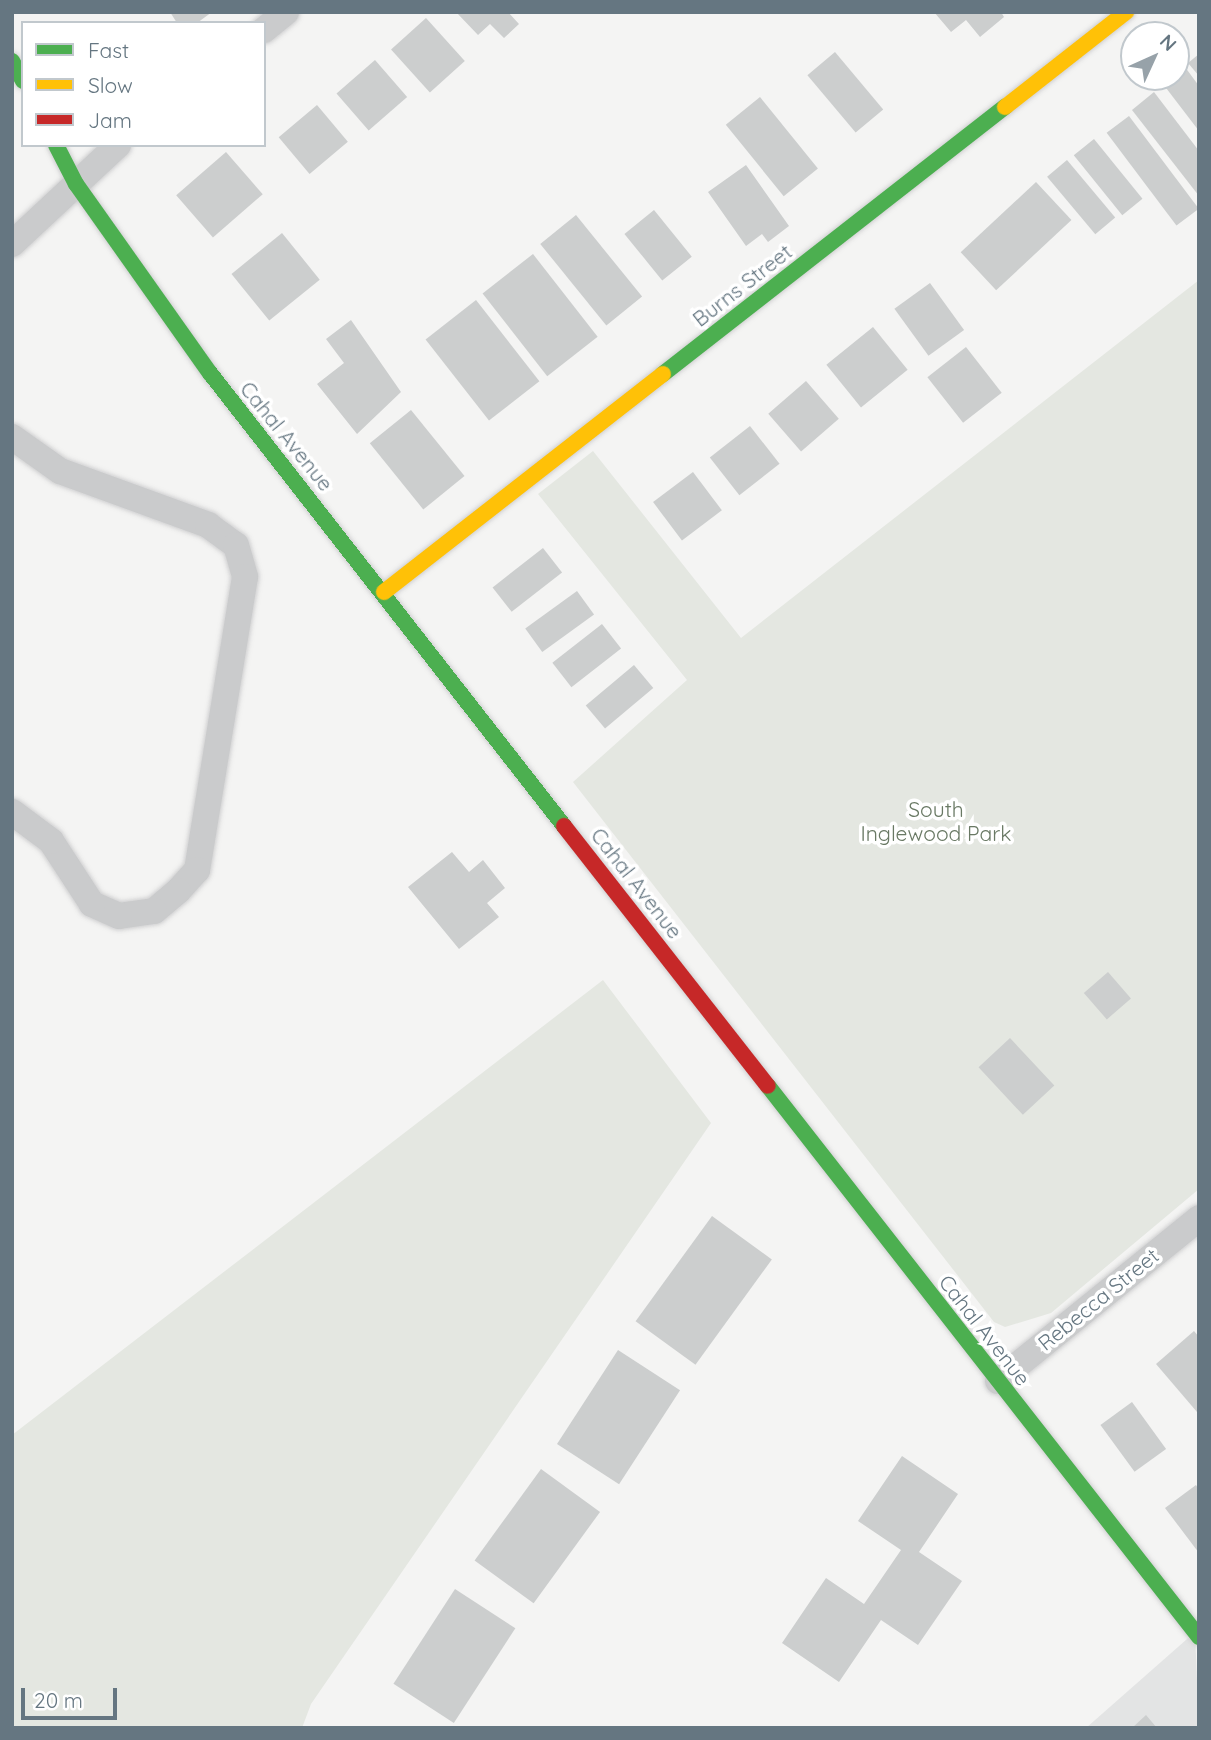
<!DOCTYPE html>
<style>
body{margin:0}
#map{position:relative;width:1211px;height:1740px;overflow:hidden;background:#f4f4f3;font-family:Quicksand,sans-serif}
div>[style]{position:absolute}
.built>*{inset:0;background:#e3e4e4}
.green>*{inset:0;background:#e4e7e1}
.building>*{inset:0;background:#cccece;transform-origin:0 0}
.roads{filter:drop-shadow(0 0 2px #d0d0d1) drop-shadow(0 0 2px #d0d0d1)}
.street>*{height:26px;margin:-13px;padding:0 13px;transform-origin:13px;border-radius:13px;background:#cacbcc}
.fast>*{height:16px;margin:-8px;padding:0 8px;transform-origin:8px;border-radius:8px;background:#4caf50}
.slow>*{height:16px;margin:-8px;padding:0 8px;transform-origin:8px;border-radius:8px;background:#ffc107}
.jam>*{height:16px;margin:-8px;padding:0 8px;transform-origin:8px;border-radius:8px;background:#c62828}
span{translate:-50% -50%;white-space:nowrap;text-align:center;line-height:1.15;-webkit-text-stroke:7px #fff;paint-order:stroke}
.street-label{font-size:21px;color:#657681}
.park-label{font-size:21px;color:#697964}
.frame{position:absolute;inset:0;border:14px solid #657681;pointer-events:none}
.legend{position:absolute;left:21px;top:21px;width:245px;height:126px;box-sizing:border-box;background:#fff;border:2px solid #c1c8cd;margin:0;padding:9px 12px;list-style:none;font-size:21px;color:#657681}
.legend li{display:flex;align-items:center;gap:14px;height:35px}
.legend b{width:35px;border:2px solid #c1c8cd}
.north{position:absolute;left:1120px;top:21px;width:70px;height:70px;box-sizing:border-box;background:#fff;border:2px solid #c1c8cd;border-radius:50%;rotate:45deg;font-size:19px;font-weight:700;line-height:28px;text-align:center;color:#657681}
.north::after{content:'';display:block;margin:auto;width:24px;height:32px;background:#97a2a9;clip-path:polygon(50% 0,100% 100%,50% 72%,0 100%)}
.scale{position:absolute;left:21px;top:1688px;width:96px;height:32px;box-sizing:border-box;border:4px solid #657681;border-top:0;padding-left:9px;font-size:21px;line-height:24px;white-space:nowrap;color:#657681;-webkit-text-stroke:5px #fff;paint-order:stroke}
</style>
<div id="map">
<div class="built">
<div style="clip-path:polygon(1195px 1632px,1199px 1728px,1086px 1728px)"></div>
</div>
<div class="green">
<div style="clip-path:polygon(1199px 280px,1199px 1189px,1051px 1313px,1005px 1327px,994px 1322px,573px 782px,687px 680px,538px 494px,593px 451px,741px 638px)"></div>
<div style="clip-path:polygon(603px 980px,711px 1123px,311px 1704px,302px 1728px,12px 1728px,12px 1435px)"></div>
</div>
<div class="building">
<div style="clip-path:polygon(170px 12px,212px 12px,197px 23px,177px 23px)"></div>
<div style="clip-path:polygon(456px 12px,508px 12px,519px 24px,504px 38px,490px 24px,478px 35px)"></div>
<div style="clip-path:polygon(934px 12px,1001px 12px,1004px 17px,980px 37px,966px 20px,951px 32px)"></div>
<div style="left:426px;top:18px;width:58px;height:47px;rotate:48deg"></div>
<div style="left:835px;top:52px;width:75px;height:36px;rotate:50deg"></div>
<div style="clip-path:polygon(1199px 54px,1199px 76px,1188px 63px)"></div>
<div style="left:375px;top:60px;width:49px;height:51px;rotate:49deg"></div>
<div style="clip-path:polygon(1185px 67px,1199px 86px,1199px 131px,1163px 84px)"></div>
<div style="clip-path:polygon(1154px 92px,1199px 151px,1199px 196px,1132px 110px)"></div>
<div style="left:760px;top:97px;width:92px;height:44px;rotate:51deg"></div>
<div style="left:317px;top:105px;width:48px;height:50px;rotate:50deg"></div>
<div style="left:1129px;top:116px;width:116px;height:28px;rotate:53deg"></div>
<div style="left:1094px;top:139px;width:77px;height:26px;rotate:51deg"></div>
<div style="left:226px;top:152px;width:56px;height:66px;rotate:49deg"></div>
<div style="left:1067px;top:160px;width:75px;height:26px;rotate:50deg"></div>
<div style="clip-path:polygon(746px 165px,789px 226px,768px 242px,762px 234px,746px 246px,708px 192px)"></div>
<div style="left:1036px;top:182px;width:52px;height:103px;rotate:47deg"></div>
<div style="left:654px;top:210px;width:60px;height:38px;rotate:51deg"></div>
<div style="left:576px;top:215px;width:105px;height:46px;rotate:51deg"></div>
<div style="left:282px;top:233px;width:60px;height:65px;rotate:51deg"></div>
<div style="left:533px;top:254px;width:105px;height:64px;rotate:52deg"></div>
<div style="left:930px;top:283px;width:58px;height:44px;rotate:54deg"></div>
<div style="left:476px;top:300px;width:103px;height:64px;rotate:52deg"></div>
<div style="clip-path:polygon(351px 320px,401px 392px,357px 434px,317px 384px,344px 363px,326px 339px)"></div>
<div style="left:873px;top:327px;width:55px;height:60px;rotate:51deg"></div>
<div style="left:966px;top:347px;width:58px;height:49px;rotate:52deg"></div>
<div style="left:806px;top:381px;width:50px;height:50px;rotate:49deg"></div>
<div style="left:411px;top:410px;width:85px;height:53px;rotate:51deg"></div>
<div style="left:750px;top:426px;width:48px;height:51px;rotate:52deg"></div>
<div style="left:693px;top:472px;width:48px;height:50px;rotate:53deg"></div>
<div style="left:543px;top:548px;width:31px;height:64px;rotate:52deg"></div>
<div style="left:577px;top:591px;width:29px;height:64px;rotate:54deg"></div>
<div style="left:602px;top:624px;width:31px;height:63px;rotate:52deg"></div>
<div style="left:634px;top:665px;width:30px;height:63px;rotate:50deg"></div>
<div style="clip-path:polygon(452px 852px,469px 872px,483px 860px,505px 888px,487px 903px,499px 917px,459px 949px,408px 887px)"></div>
<div style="left:1108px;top:972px;width:35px;height:32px;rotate:49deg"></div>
<div style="left:1010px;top:1038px;width:65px;height:43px;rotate:47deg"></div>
<div style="left:712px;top:1216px;width:74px;height:130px;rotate:36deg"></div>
<div style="clip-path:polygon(1194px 1331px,1199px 1337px,1197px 1412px,1156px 1364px)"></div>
<div style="left:618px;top:1350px;width:74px;height:112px;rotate:33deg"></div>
<div style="left:1132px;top:1402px;width:58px;height:39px;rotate:54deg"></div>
<div style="clip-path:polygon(902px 1456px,958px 1494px,919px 1552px,962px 1581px,918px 1645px,881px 1620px,839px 1682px,782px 1643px,826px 1578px,864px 1604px,901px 1550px,858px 1521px)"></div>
<div style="left:541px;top:1469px;width:73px;height:113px;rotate:36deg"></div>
<div style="clip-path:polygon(1196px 1485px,1199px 1490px,1199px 1553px,1165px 1508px)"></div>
<div style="left:455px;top:1589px;width:72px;height:113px;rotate:33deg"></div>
<div style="clip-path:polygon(1146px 1715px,1157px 1728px,1132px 1728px)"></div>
</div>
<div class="roads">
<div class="street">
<div style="left:264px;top:30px;width:28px;rotate:-39deg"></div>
<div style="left:12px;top:244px;width:145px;rotate:-43deg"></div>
<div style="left:12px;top:437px;width:59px;rotate:35.3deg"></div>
<div style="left:60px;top:471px;width:158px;rotate:20deg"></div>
<div style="left:208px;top:525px;width:34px;rotate:36deg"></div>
<div style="left:236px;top:545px;width:33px;rotate:74deg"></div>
<div style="left:245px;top:577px;width:297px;rotate:99.3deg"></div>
<div style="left:197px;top:870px;width:28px;rotate:132deg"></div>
<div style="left:178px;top:891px;width:31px;rotate:140deg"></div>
<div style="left:154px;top:911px;width:35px;rotate:172deg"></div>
<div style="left:119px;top:916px;width:30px;rotate:-156deg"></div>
<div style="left:92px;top:904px;width:75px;rotate:-123.1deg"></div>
<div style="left:51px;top:841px;width:49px;rotate:-143.4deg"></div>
<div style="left:998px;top:1381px;width:259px;rotate:-39deg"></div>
</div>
<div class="fast">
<div style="left:12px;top:61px;width:23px;rotate:61deg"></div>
<div style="left:56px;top:145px;width:44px;rotate:62.9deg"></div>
<div style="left:76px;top:184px;width:232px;rotate:54.7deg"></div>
<div style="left:210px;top:373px;width:575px;rotate:51.99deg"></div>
<div style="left:663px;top:374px;width:434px;rotate:-38deg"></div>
<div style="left:768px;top:1086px;width:700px;rotate:51.97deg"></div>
</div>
<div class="slow">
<div style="left:1005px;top:107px;width:154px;rotate:-38.1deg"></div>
<div style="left:384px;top:592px;width:354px;rotate:-38deg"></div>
</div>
<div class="jam">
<div style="left:564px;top:826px;width:330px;rotate:51.9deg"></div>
</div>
</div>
<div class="street-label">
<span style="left:742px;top:285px;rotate:-38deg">Burns Street</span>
<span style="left:287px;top:436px;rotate:51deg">Cahal Avenue</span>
<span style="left:637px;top:883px;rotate:52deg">Cahal Avenue</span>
<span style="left:1098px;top:1299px;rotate:-39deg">Rebecca Street</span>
<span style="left:985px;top:1330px;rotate:52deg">Cahal Avenue</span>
</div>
<div class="park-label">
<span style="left:936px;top:821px">South<br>Inglewood Park</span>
</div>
<div class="frame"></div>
<ul class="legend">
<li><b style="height:9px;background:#4caf50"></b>Fast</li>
<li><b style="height:9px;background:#ffc107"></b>Slow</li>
<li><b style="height:9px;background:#c62828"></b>Jam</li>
</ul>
<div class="north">N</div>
<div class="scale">20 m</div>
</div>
